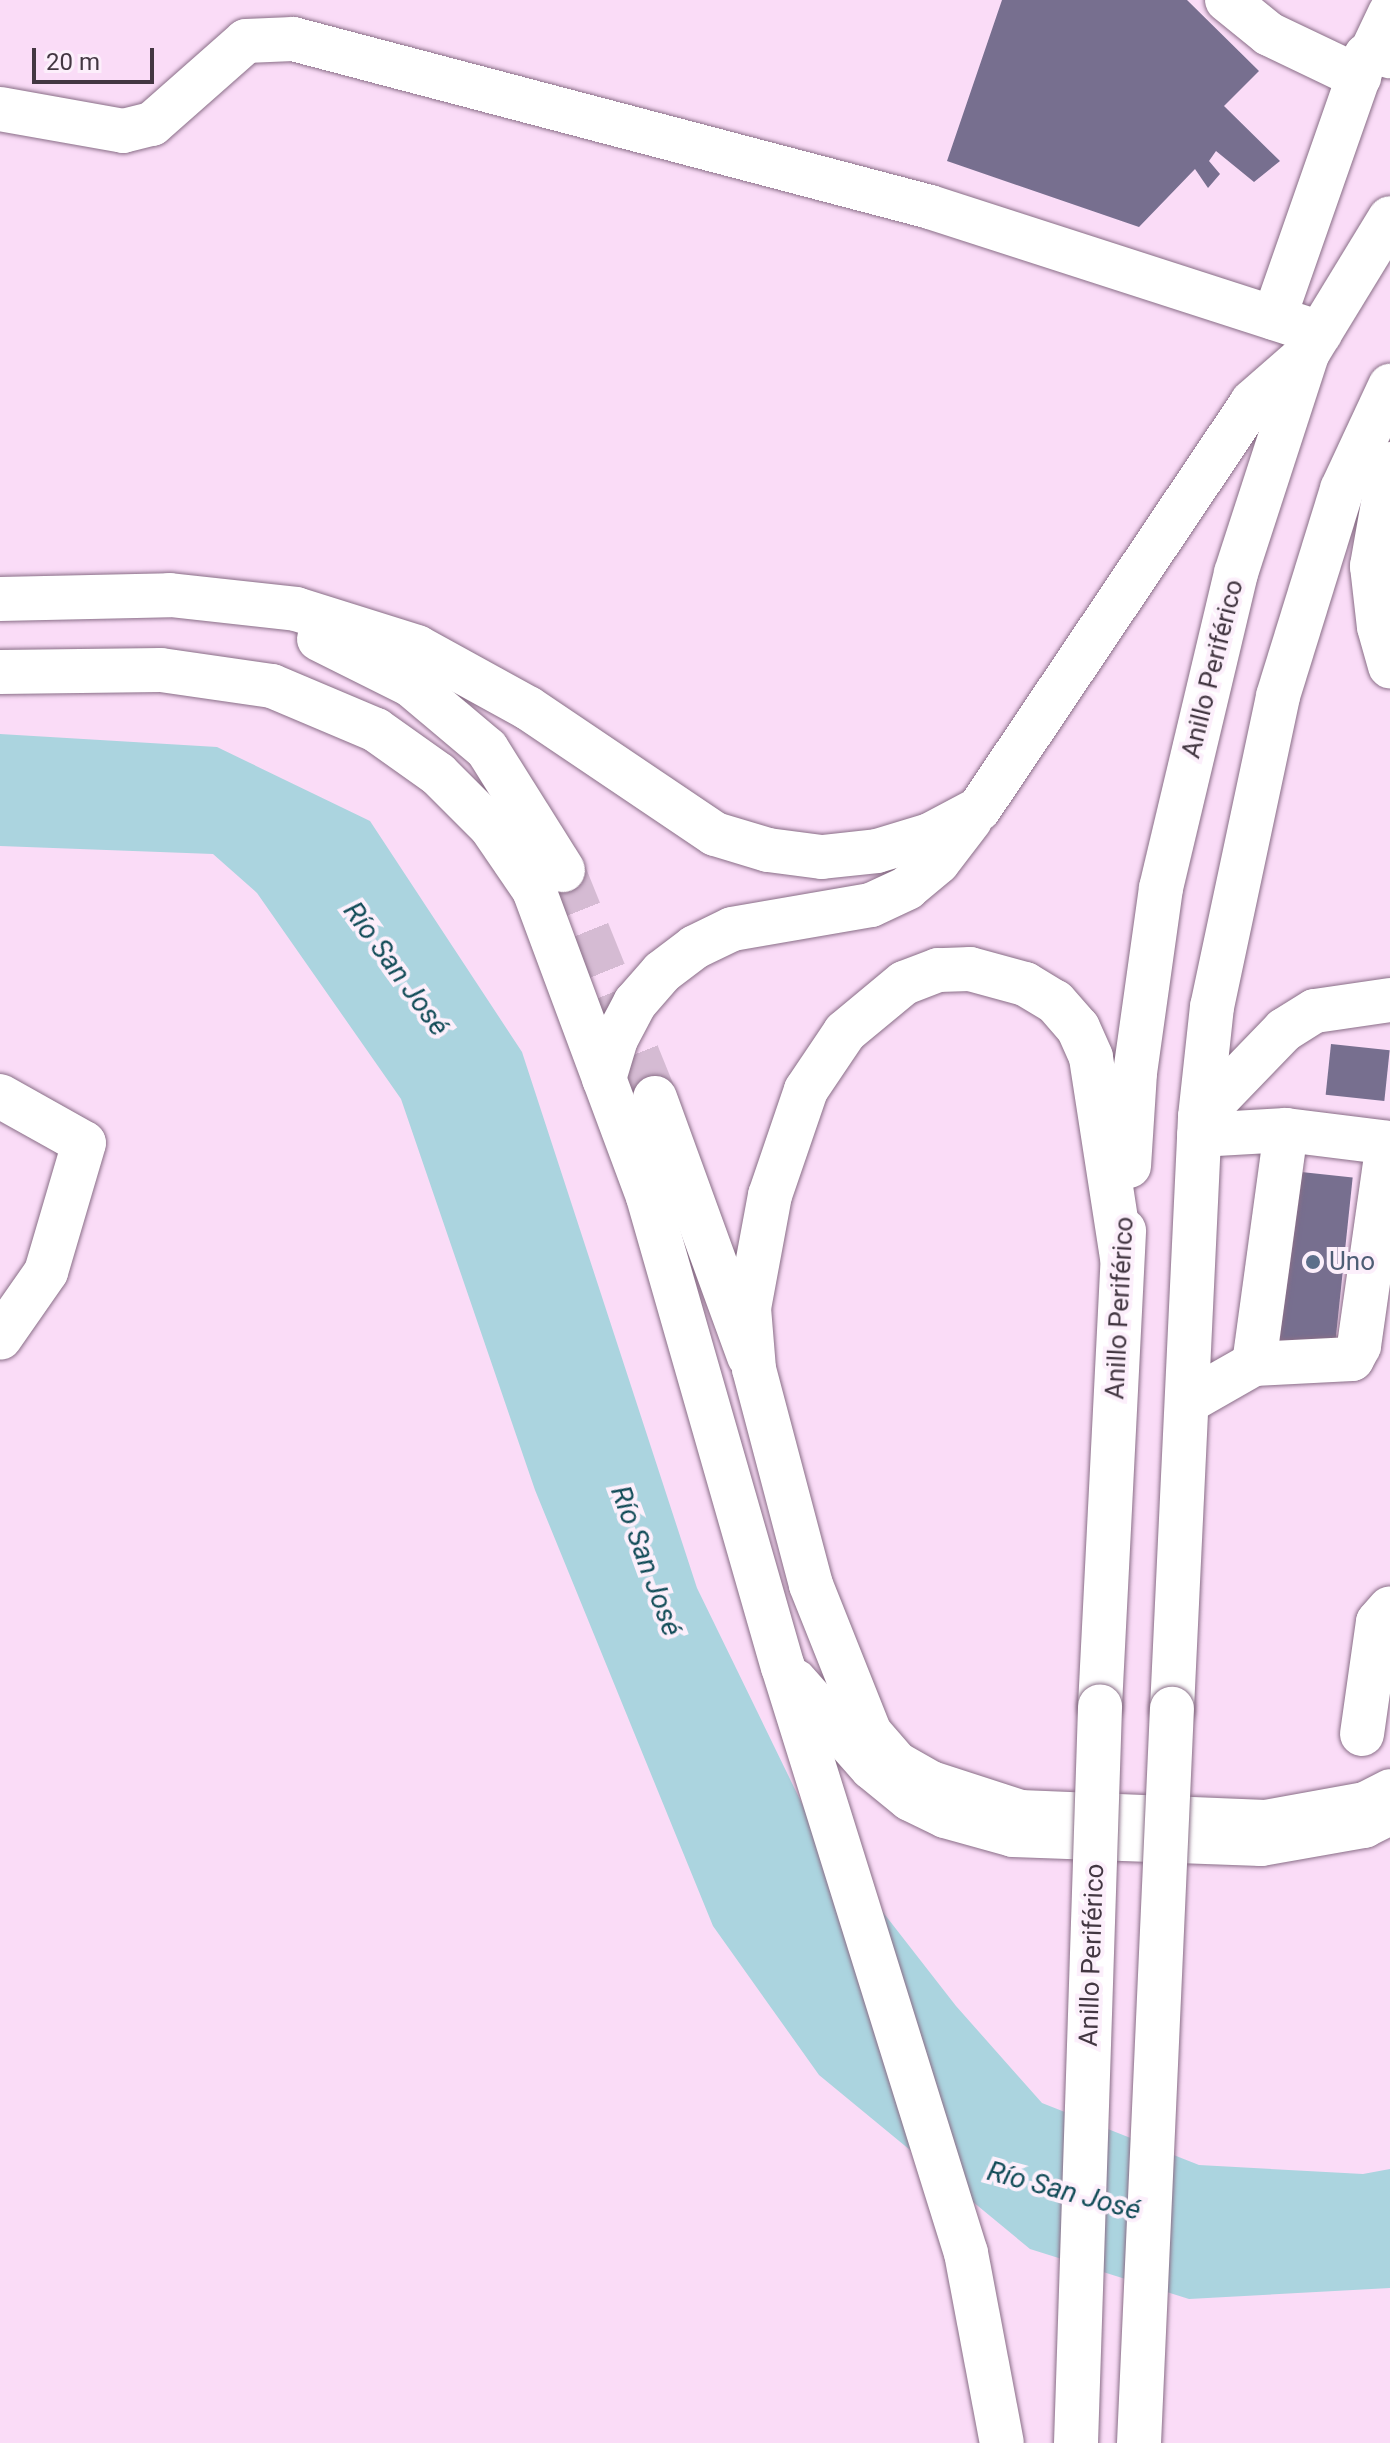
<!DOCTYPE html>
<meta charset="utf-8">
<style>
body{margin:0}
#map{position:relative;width:1390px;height:2443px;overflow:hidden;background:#fadcf7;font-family:Roboto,sans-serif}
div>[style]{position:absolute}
.water>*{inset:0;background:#abd4df}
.building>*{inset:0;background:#776f8f;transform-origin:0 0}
.major-tunnel>*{height:44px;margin-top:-22px;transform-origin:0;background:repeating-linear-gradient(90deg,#d5bbd3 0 44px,transparent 0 66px)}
.roads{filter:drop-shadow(0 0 2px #896e87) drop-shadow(0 0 2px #896e87)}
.minor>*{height:44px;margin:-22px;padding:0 22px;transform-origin:22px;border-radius:22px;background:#fff}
.major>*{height:44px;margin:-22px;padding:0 22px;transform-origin:22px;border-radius:22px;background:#fff}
.highway>*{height:44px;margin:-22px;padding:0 22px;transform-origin:22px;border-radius:22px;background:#fff}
.bridges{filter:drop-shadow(0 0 2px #896e87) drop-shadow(0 0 2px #896e87)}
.highway-bridge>*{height:44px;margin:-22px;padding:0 22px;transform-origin:22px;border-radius:22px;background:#fff}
.dots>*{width:22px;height:22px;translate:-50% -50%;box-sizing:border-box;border:4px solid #fceffb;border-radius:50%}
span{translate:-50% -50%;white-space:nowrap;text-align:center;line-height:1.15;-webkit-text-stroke:8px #fceffb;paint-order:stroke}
.street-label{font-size:26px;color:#433742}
.service-label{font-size:26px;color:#4e5e75}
.left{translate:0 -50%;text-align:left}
.water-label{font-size:28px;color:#124c58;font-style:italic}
.scale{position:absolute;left:32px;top:48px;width:122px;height:36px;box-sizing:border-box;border:4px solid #433742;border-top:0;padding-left:10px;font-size:24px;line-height:28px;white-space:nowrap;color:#433742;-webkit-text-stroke:6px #fceffb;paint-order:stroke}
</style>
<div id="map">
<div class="water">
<div style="clip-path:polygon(0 734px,217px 747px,370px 821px,522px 1052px,697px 1588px,808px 1816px,956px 2006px,1042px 2103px,1199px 2165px,1363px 2174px,1390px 2169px,1390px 2288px,1189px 2299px,1030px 2249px,819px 2075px,713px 1926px,535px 1490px,401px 1099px,257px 893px,213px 854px,0 846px)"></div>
</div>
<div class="building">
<div style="clip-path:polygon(1002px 0,1187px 0,1259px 71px,1224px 106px,1280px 161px,1254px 182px,1216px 151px,1209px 161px,1220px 174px,1208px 188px,1195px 169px,1139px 227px,947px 161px)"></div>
<div style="left:1331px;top:1044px;width:59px;height:51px;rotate:6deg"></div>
<div style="left:1292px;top:1171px;width:61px;height:177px;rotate:6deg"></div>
</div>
<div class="major-tunnel">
<div style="left:563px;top:870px;width:246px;rotate:68deg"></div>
</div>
<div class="roads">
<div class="minor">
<div style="left:1227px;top:0;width:54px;rotate:39deg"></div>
<div style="left:1269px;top:34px;width:100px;rotate:25.5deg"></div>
<div style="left:1372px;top:51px;width:42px;rotate:-64.7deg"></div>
<div style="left:0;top:109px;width:125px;rotate:10.1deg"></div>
<div style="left:123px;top:131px;width:30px;rotate:-14deg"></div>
<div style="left:152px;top:124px;width:125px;rotate:-41.4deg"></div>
<div style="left:246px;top:41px;width:47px;rotate:-2.4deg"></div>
<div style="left:293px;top:39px;width:659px;rotate:14.77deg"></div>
<div style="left:930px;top:207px;width:410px;rotate:17.9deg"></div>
<div style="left:1274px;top:318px;width:278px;rotate:-70.7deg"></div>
<div style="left:1366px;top:56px;width:8px;rotate:-40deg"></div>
<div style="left:1372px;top:51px;width:19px;rotate:16deg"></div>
<div style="left:0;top:1096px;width:96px;rotate:29.2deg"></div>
<div style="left:84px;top:1143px;width:134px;rotate:106.4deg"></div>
<div style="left:46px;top:1272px;width:80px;rotate:124.9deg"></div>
<div style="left:1199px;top:1135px;width:87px;rotate:-3.3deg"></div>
<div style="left:1286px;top:1130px;width:105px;rotate:7.1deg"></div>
<div style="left:1254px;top:1364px;width:236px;rotate:-82.2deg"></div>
<div style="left:1187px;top:1402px;width:77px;rotate:-29.6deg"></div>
<div style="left:1254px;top:1364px;width:98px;rotate:-2.9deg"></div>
<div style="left:1352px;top:1359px;width:15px;rotate:-62deg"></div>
<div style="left:1359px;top:1346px;width:205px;rotate:-81.9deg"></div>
<div style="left:1362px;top:1734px;width:113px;rotate:-81.9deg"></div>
<div style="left:1378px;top:1622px;width:18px;rotate:-49deg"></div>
</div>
<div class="major">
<div style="left:0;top:599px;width:170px;rotate:-1.3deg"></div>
<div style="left:170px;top:595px;width:127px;rotate:6.3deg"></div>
<div style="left:296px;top:609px;width:127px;rotate:17.4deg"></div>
<div style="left:417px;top:647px;width:127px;rotate:28.8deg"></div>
<div style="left:528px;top:708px;width:225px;rotate:34deg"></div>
<div style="left:715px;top:834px;width:55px;rotate:16.8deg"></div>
<div style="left:768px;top:850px;width:54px;rotate:7.4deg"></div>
<div style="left:822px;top:857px;width:55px;rotate:-6.2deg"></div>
<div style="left:877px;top:851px;width:55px;rotate:-16.8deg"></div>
<div style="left:930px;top:835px;width:55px;rotate:-28deg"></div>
<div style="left:979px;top:809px;width:490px;rotate:-56.1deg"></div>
<div style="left:1252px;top:402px;width:73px;rotate:-41.1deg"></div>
<div style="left:319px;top:639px;width:103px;rotate:26.6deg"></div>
<div style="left:411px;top:685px;width:99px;rotate:40.1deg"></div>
<div style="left:487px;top:749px;width:143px;rotate:57.9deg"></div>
<div style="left:0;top:672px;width:161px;rotate:-0.7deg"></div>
<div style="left:161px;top:670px;width:112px;rotate:8.2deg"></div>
<div style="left:272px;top:686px;width:113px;rotate:22.9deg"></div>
<div style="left:376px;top:730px;width:76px;rotate:35.4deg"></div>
<div style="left:438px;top:774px;width:75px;rotate:45deg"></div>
<div style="left:491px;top:827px;width:76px;rotate:55.7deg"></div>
<div style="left:534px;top:890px;width:327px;rotate:69.6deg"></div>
<div style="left:648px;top:1197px;width:489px;rotate:74deg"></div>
<div style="left:783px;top:1667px;width:614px;rotate:72.66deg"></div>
<div style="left:966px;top:2253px;width:193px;rotate:79.3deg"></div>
<div style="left:604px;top:1079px;width:42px;rotate:-73.3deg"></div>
<div style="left:616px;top:1039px;width:41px;rotate:-62.2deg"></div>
<div style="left:635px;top:1003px;width:41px;rotate:-48.9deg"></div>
<div style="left:662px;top:972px;width:41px;rotate:-37.1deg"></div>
<div style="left:695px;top:947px;width:41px;rotate:-25.9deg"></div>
<div style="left:732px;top:929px;width:141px;rotate:-9.8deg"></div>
<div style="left:871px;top:905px;width:40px;rotate:-25deg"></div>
<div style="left:907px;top:888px;width:40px;rotate:-40deg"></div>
<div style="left:938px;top:862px;width:53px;rotate:-52.7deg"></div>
<div style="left:655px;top:1098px;width:275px;rotate:70deg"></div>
<div style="left:795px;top:1681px;width:116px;rotate:48.5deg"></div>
<div style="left:872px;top:1768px;width:49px;rotate:39.2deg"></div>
<div style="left:910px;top:1799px;width:39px;rotate:26deg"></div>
<div style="left:945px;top:1816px;width:71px;rotate:15.6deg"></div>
<div style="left:1013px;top:1835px;width:248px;rotate:2.1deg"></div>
<div style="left:1261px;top:1844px;width:105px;rotate:-9.9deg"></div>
<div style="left:1364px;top:1826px;width:29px;rotate:-27deg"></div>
</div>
<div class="highway">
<div style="left:1390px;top:464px;width:104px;rotate:100deg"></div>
<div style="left:1372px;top:566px;width:61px;rotate:83.5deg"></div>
<div style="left:1379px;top:627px;width:41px;rotate:74.2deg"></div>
<div style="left:1200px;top:1117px;width:121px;rotate:-46deg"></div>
<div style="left:1284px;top:1030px;width:36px;rotate:-32deg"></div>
<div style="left:1315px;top:1011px;width:76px;rotate:-8.3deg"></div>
<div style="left:1129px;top:1166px;width:93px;rotate:-86.3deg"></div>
<div style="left:1135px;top:1073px;width:187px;rotate:-82deg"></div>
<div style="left:1161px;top:888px;width:324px;rotate:-76.6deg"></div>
<div style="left:1236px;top:573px;width:230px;rotate:-72deg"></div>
<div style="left:1307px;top:354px;width:159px;rotate:-58.6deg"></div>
<div style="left:1122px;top:1258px;width:203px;rotate:-98.8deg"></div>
<div style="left:1091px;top:1057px;width:32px;rotate:-114deg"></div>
<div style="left:1078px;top:1028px;width:35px;rotate:-131deg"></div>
<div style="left:1055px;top:1002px;width:35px;rotate:-149deg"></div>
<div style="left:1025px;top:984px;width:57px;rotate:-164.7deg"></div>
<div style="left:970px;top:969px;width:32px;rotate:178deg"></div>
<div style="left:938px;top:970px;width:36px;rotate:159deg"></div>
<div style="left:904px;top:983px;width:77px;rotate:140.3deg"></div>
<div style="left:845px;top:1032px;width:70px;rotate:123.9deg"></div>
<div style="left:806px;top:1090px;width:111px;rotate:108.9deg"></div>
<div style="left:770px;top:1195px;width:115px;rotate:100.5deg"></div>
<div style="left:749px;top:1308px;width:61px;rotate:85.3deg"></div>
<div style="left:754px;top:1369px;width:223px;rotate:75.2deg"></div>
<div style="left:811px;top:1585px;width:159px;rotate:68.3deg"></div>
<div style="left:870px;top:1733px;width:40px;rotate:49deg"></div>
<div style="left:896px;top:1763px;width:40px;rotate:29.7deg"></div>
<div style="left:931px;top:1783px;width:94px;rotate:18deg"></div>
<div style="left:1020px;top:1812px;width:246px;rotate:2.3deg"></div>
<div style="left:1266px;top:1822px;width:101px;rotate:-10.3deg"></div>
<div style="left:1365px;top:1804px;width:28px;rotate:-27deg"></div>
<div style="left:1100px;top:1706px;width:476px;rotate:-87.1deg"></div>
<div style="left:1172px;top:1709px;width:593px;rotate:-87.29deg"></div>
<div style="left:1200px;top:1117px;width:111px;rotate:-83.8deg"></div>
<div style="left:1212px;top:1007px;width:318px;rotate:-78deg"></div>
<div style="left:1278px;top:696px;width:217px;rotate:-72.8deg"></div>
<div style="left:1342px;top:489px;width:114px;rotate:-65deg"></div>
</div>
</div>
<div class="bridges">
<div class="highway-bridge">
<div style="left:1076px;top:2443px;width:737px;rotate:-88.13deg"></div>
<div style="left:1139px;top:2443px;width:735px;rotate:-87.43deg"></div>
</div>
</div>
<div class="dots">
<div style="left:1313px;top:1262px;background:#5c6f8a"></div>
</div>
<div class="street-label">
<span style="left:1213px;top:669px;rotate:-76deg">Anillo Periférico</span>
<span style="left:1120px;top:1308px;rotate:-87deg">Anillo Periférico</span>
<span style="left:1092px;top:1955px;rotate:-88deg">Anillo Periférico</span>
</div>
<div class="service-label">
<span class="left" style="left:1329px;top:1262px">Uno</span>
</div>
<div class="water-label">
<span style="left:396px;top:969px;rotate:54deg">Río San José</span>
<span style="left:646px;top:1561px;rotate:70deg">Río San José</span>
<span style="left:1064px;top:2191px;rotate:15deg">Río San José</span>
</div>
<div class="scale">20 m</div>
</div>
